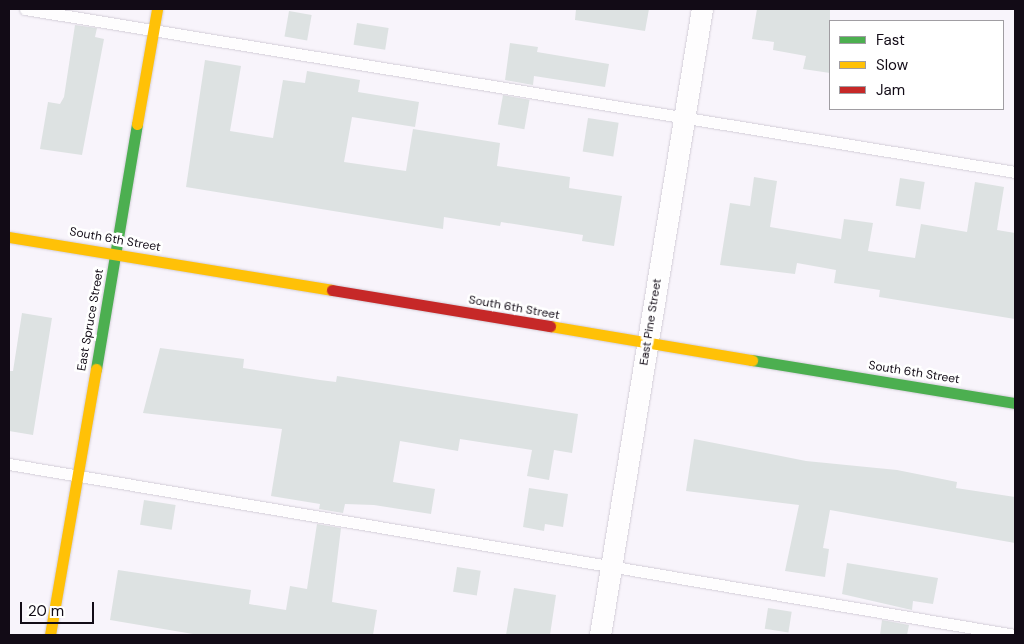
<!DOCTYPE html>
<style>
body{margin:0}
#map{position:relative;width:1024px;height:644px;overflow:hidden;background:#f8f4fb;font-family:"DM Sans",sans-serif}
div>[style]{position:absolute}
.building>*{inset:0;background:#dde2e2;transform-origin:0 0}
.roads{filter:drop-shadow(0 0 1px #d3ced8) drop-shadow(0 0 1px #d3ced8)}
.lane>*{height:11px;margin:-5.5px;padding:0 5.5px;transform-origin:5.5px;border-radius:5.5px;background:#fefdfe}
.street>*{height:21px;margin:-10.5px;padding:0 10.5px;transform-origin:10.5px;border-radius:10.5px;background:#fefdfe}
.fast>*{height:11px;margin:-5.5px;padding:0 5.5px;transform-origin:5.5px;border-radius:5.5px;background:#4caf50}
.slow>*{height:11px;margin:-5.5px;padding:0 5.5px;transform-origin:5.5px;border-radius:5.5px;background:#ffc107}
.jam>*{height:11px;margin:-5.5px;padding:0 5.5px;transform-origin:5.5px;border-radius:5.5px;background:#c62828}
span{translate:-50% -50%;white-space:nowrap;text-align:center;line-height:1.15;-webkit-text-stroke:5px #fff;paint-order:stroke}
.street-label{font-size:12px;color:#120b16}
.frame{position:absolute;inset:0;border:10px solid #120b16;pointer-events:none}
.legend{position:absolute;left:829px;top:20px;width:175px;height:90px;box-sizing:border-box;background:#fff;border:1px solid #a09da2;margin:0;padding:6px 9px;list-style:none;font-size:15px;color:#120b16}
.legend li{display:flex;align-items:center;gap:10px;height:25px}
.legend b{width:25px;border:1px solid #a09da2}
.scale{position:absolute;left:20px;top:602px;width:74px;height:22px;box-sizing:border-box;border:2px solid #120b16;border-top:0;padding-left:6px;font-size:15px;line-height:18px;white-space:nowrap;color:#120b16;-webkit-text-stroke:4px #fff;paint-order:stroke}
</style>
<div id="map">
<div class="building">
<div style="clip-path:polygon(576px 9px,649px 9px,645px 31px,575px 20px)"></div>
<div style="clip-path:polygon(757px 9px,830px 9px,830px 73px,803px 69px,806px 56px,773px 50px,774px 42px,752px 39px)"></div>
<div style="left:289px;top:11px;width:23px;height:26px;rotate:10deg"></div>
<div style="left:357px;top:23px;width:32px;height:22px;rotate:9deg"></div>
<div style="clip-path:polygon(75px 25px,97px 28px,95px 37px,104px 39px,82px 155px,40px 149px,48px 102px,60px 104px,64px 97px)"></div>
<div style="clip-path:polygon(510px 43px,538px 47px,537px 52px,609px 64px,605px 87px,534px 76px,533px 85px,505px 80px)"></div>
<div style="clip-path:polygon(205px 60px,241px 66px,230px 131px,273px 138px,283px 80px,305px 83px,307px 71px,360px 80px,358px 92px,419px 102px,415px 127px,352px 117px,344px 162px,406px 171px,413px 129px,500px 143px,497px 166px,570px 177px,569px 188px,622px 196px,614px 246px,582px 241px,583px 235px,501px 222px,500px 226px,444px 217px,443px 229px,186px 187px)"></div>
<div style="left:503px;top:95px;width:27px;height:30px;rotate:10deg"></div>
<div style="left:588px;top:118px;width:31px;height:34px;rotate:9deg"></div>
<div style="clip-path:polygon(754px 177px,777px 181px,770px 227px,841px 239px,844px 219px,873px 223px,868px 251px,915px 258px,921px 224px,967px 232px,975px 182px,1004px 187px,997px 230px,1015px 233px,1015px 319px,879px 297px,880px 290px,834px 283px,836px 270px,797px 263px,795px 274px,720px 265px,730px 203px,750px 206px)"></div>
<div style="left:900px;top:178px;width:25px;height:28px;rotate:9deg"></div>
<div style="clip-path:polygon(22px 313px,52px 318px,33px 435px,9px 431px,9px 371px,13px 371px)"></div>
<div style="clip-path:polygon(160px 348px,244px 359px,243px 368px,320px 380px,336px 382px,337px 376px,578px 414px,572px 453px,554px 450px,549px 480px,527px 476px,532px 450px,460px 439px,458px 451px,400px 441px,393px 482px,435px 489px,431px 514px,374px 505px,345px 504px,343px 513px,319px 509px,320px 504px,271px 496px,282px 429px,143px 413px)"></div>
<div style="clip-path:polygon(694px 439px,806px 461px,897px 470px,957px 482px,956px 488px,1015px 497px,1015px 543px,830px 510px,823px 548px,829px 549px,825px 577px,785px 571px,799px 505px,686px 491px)"></div>
<div style="clip-path:polygon(529px 488px,568px 494px,563px 527px,545px 524px,544px 531px,523px 527px)"></div>
<div style="left:144px;top:500px;width:32px;height:25px;rotate:9deg"></div>
<div style="clip-path:polygon(317px 524px,341px 528px,332px 602px,377px 610px,373px 635px,199px 635px,110px 620px,118px 570px,251px 590px,249px 604px,286px 610px,290px 586px,307px 589px)"></div>
<div style="clip-path:polygon(847px 563px,938px 578px,933px 604px,913px 601px,912px 610px,842px 594px)"></div>
<div style="left:457px;top:567px;width:24px;height:25px;rotate:9deg"></div>
<div style="clip-path:polygon(514px 588px,556px 595px,550px 635px,506px 635px)"></div>
<div style="left:768px;top:608px;width:24px;height:21px;rotate:9deg"></div>
<div style="clip-path:polygon(882px 620px,909px 625px,907px 635px,880px 635px)"></div>
</div>
<div class="roads">
<div class="lane">
<div style="left:25px;top:9px;width:1003px;rotate:9.35deg"></div>
<div style="left:9px;top:464px;width:1020px;rotate:9.65deg"></div>
</div>
<div class="street">
<div style="left:600px;top:635px;width:634px;rotate:-80.75deg"></div>
</div>
<div class="fast">
<div style="left:752px;top:360px;width:266px;rotate:9.3deg"></div>
<div style="left:96px;top:369px;width:248px;rotate:-80.5deg"></div>
</div>
<div class="slow">
<div style="left:137px;top:124px;width:117px;rotate:-80.1deg"></div>
<div style="left:9px;top:237px;width:327px;rotate:9.3deg"></div>
<div style="left:550px;top:326px;width:205px;rotate:9.6deg"></div>
<div style="left:50px;top:635px;width:270px;rotate:-80.2deg"></div>
</div>
<div class="jam">
<div style="left:332px;top:290px;width:221px;rotate:9.4deg"></div>
</div>
</div>
<div class="street-label">
<span style="left:115px;top:240px;rotate:10deg">South 6th Street</span>
<span style="left:514px;top:308px;rotate:10deg">South 6th Street</span>
<span style="left:91px;top:320px;rotate:-80deg">East Spruce Street</span>
<span style="left:651px;top:322px;rotate:-81deg">East Pine Street</span>
<span style="left:914px;top:373px;rotate:9deg">South 6th Street</span>
</div>
<div class="frame"></div>
<ul class="legend">
<li><b style="height:6px;background:#4caf50"></b>Fast</li>
<li><b style="height:6px;background:#ffc107"></b>Slow</li>
<li><b style="height:6px;background:#c62828"></b>Jam</li>
</ul>
<div class="scale">20 m</div>
</div>
